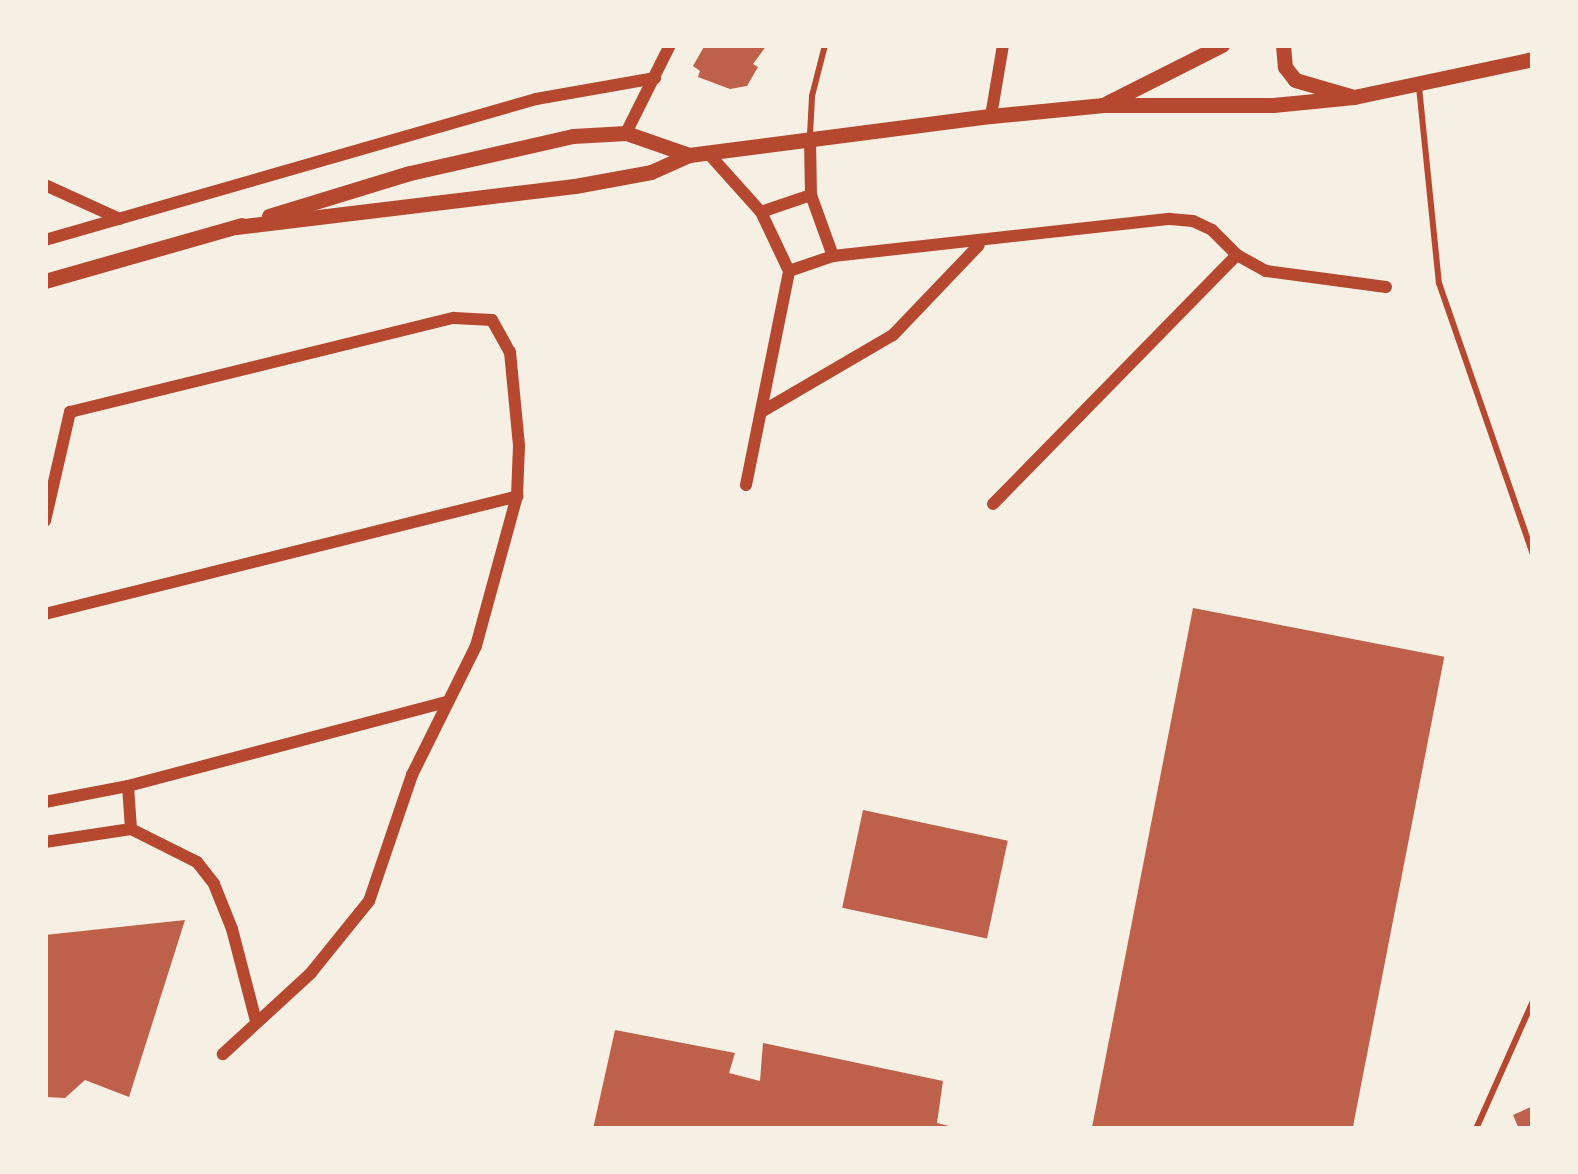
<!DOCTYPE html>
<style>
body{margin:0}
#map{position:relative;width:1578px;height:1174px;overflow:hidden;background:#f6efe4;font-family:"IBM Plex Sans",sans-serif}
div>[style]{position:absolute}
.building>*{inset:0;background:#bf614a;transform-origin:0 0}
.service>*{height:6px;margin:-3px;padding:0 3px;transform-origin:3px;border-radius:3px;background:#b5482f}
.minor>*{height:12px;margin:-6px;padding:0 6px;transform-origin:6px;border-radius:6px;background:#b5482f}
.tertiary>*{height:15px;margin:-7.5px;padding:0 7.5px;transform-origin:7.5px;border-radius:7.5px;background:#b5482f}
span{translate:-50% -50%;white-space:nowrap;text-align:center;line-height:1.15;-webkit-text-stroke:12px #f6efe4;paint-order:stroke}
.frame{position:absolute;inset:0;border:48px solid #f6efe4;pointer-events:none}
</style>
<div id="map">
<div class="building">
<div style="clip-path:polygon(705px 45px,767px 45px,753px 64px,758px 67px,747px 86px,730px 89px,698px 77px,700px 71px,693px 66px)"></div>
<div style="left:1193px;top:608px;width:256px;height:534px;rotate:11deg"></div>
<div style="left:863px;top:810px;width:148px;height:100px;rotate:12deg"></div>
<div style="clip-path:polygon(185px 920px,129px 1097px,85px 1080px,65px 1098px,45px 1097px,45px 935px)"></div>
<div style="clip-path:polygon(615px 1030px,735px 1053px,729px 1073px,760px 1081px,763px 1043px,943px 1081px,937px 1123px,961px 1129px,593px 1129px)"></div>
<div style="clip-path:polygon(1533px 1106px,1533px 1129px,1519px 1129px,1513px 1115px)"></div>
</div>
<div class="service">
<div style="left:1419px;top:87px;width:197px;rotate:84.2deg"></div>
<div style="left:1439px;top:283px;width:287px;rotate:70.9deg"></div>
<div style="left:810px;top:135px;width:39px;rotate:-87deg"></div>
<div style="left:812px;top:96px;width:53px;rotate:-75.7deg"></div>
<div style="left:1476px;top:1129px;width:140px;rotate:-66deg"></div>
</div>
<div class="minor">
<div style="left:991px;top:116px;width:72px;rotate:-80.4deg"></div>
<div style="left:626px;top:133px;width:98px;rotate:-63.4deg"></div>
<div style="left:810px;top:139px;width:56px;rotate:89deg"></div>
<div style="left:811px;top:195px;width:65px;rotate:70.2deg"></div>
<div style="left:708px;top:153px;width:79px;rotate:48.1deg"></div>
<div style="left:761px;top:212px;width:65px;rotate:64.6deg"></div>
<div style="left:45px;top:185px;width:82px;rotate:24.4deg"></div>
<div style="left:761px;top:212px;width:53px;rotate:-18.8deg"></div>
<div style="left:45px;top:240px;width:511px;rotate:-16.02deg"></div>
<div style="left:536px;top:99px;width:121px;rotate:-10deg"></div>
<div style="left:789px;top:271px;width:46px;rotate:-18.8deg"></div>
<div style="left:833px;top:256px;width:339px;rotate:-6.3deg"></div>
<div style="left:1170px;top:219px;width:23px;rotate:5deg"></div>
<div style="left:1193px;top:221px;width:21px;rotate:25deg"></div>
<div style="left:1212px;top:230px;width:35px;rotate:45deg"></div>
<div style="left:1237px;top:255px;width:33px;rotate:29deg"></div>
<div style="left:1266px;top:271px;width:121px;rotate:7.6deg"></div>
<div style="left:761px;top:412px;width:153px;rotate:-30.3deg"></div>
<div style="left:893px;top:335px;width:124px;rotate:-46.3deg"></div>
<div style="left:746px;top:485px;width:218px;rotate:-78.6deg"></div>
<div style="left:993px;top:504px;width:349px;rotate:-45.6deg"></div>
<div style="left:45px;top:521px;width:112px;rotate:-77.1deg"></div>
<div style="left:70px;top:412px;width:395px;rotate:-13.8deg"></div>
<div style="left:454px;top:318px;width:38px;rotate:3deg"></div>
<div style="left:492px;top:320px;width:37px;rotate:61deg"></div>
<div style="left:510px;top:352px;width:94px;rotate:84.5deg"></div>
<div style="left:519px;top:446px;width:50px;rotate:92.3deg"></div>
<div style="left:517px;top:496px;width:156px;rotate:105.3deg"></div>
<div style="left:476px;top:646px;width:144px;rotate:116.4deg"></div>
<div style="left:412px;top:775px;width:133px;rotate:108.8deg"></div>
<div style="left:369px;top:901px;width:92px;rotate:128.9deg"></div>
<div style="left:311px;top:973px;width:120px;rotate:137.4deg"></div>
<div style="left:45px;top:614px;width:487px;rotate:-14deg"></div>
<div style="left:128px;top:786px;width:43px;rotate:86deg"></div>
<div style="left:45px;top:802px;width:85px;rotate:-10.9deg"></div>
<div style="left:128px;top:786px;width:330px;rotate:-14.8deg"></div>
<div style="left:45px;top:842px;width:87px;rotate:-8.6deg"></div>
<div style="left:131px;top:829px;width:74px;rotate:26.6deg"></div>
<div style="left:197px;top:862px;width:28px;rotate:52deg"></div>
<div style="left:214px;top:884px;width:48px;rotate:68.2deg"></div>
<div style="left:232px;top:929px;width:95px;rotate:75.4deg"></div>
</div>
<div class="tertiary">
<div style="left:1283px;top:45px;width:22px;rotate:85deg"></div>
<div style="left:1285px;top:67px;width:16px;rotate:52deg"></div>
<div style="left:1295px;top:80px;width:61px;rotate:16.1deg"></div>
<div style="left:1354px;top:97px;width:183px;rotate:-12deg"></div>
<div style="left:1107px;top:103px;width:129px;rotate:-26.8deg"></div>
<div style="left:269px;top:216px;width:147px;rotate:-17deg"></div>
<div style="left:410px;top:173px;width:167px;rotate:-12.8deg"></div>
<div style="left:573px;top:136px;width:53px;rotate:-3.2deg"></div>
<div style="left:626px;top:133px;width:67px;rotate:19.2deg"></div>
<div style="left:236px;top:227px;width:341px;rotate:-6.9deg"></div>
<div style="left:575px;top:186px;width:77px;rotate:-10.4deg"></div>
<div style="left:651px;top:172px;width:42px;rotate:-24.1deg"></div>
<div style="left:689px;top:155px;width:305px;rotate:-7.4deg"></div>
<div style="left:991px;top:116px;width:113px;rotate:-5.6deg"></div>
<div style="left:1103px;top:105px;width:170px"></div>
<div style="left:1273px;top:105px;width:81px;rotate:-5.6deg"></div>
<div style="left:45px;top:281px;width:204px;rotate:-15.9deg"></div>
</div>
<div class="frame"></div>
</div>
